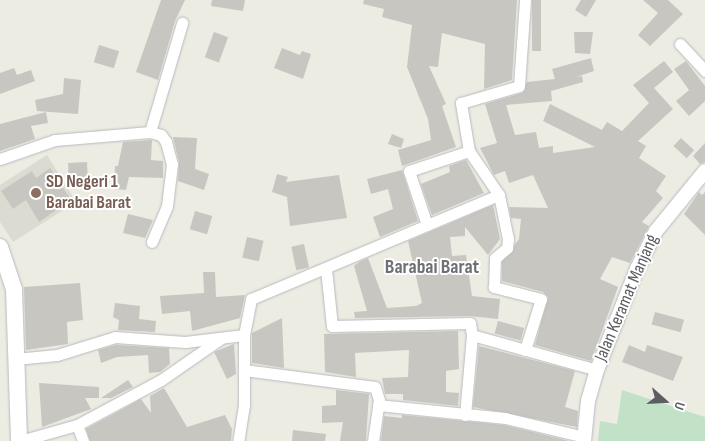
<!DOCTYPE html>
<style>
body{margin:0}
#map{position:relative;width:705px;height:441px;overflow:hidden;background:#ecece3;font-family:"Sofia Sans Condensed",sans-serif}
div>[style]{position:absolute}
.education>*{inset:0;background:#dcdbd1}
.green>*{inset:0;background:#c2e2c8}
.building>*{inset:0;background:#c8c6c0;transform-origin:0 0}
.roads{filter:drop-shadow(0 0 1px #b8b9be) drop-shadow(0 0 1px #b8b9be)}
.minor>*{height:11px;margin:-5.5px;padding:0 5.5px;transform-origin:5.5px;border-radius:5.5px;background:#fff}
.tertiary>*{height:14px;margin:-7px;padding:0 7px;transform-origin:7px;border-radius:7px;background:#fff}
.secondary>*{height:16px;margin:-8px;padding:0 8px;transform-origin:8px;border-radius:8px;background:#fff}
.dots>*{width:14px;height:14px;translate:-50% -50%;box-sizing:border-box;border:2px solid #fff;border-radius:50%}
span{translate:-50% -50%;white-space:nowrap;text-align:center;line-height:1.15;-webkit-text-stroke:4px #fff;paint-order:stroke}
.education-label{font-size:18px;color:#785e54;font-weight:700}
.left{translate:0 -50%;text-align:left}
.street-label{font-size:18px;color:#5b5d62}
.quarter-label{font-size:20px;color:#6c6f74;font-weight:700}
.north{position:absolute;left:640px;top:376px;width:50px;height:50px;-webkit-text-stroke:4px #fff;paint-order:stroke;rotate:109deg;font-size:14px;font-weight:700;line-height:20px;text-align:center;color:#5b5d62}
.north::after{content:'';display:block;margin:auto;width:18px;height:22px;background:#5b5d62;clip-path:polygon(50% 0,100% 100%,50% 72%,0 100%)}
</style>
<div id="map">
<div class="education">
<div style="clip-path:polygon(47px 155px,76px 202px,13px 242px,0 222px,0 185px)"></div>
</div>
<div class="green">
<div style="clip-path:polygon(622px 390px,705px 417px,705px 441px,598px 441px,600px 421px,617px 424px)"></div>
</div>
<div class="building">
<div style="clip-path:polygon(161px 0,185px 0,175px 21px,158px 80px,136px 72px)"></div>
<div style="clip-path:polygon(212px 0,245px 0,243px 11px,211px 6px)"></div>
<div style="clip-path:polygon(364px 0,517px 0,512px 80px,484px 89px,485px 44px,442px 33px,438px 67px,429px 66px,446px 104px,442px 106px,456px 147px,402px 166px,398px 150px,431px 140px,428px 119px,407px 67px,412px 25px,382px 17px,384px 9px,363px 4px)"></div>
<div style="left:532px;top:0;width:9px;height:51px"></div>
<div style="clip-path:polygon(581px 0,596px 0,586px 17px,575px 10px)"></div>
<div style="clip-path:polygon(643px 0,668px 0,683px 14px,650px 46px,638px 35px,658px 13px)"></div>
<div style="left:214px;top:32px;width:15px;height:27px;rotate:20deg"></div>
<div style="clip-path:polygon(574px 32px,593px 32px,590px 54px,575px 53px)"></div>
<div style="left:99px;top:45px;width:21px;height:18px;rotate:17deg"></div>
<div style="clip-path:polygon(282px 48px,300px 55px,302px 51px,311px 54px,303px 79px,274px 68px)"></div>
<div style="clip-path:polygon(591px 58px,594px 71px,576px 77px,582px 76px,583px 82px,551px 91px,552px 101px,506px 105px,515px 135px,536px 132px,539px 148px,553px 146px,553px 153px,595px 147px,543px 121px,550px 104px,602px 130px,607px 122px,622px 131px,649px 103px,633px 85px,664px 61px,673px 72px,654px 88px,673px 109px,638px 141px,646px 146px,639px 158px,666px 176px,656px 191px,663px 198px,642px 222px,649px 226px,630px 263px,612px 257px,600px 279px,618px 287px,591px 361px,535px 345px,548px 297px,543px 292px,502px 281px,502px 262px,519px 239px,521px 219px,511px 218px,509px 207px,548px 208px,533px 175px,509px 183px,505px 171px,494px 175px,480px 148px,497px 143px,485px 104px,522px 93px,527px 82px,555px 79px,552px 69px)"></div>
<div style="clip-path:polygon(686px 61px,705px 86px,705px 101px,689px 116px,676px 101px,689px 90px,674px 69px)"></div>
<div style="clip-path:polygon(14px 68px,17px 75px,31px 70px,35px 81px,0 94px,0 73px)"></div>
<div style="clip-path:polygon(64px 78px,81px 80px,78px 114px,37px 111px,35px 100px,63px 94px)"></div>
<div style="clip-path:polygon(46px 112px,48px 123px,31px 126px,35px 139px,0 151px,0 124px)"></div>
<div style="clip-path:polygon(392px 134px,404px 139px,401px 148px,388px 144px)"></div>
<div style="clip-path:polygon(173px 137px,197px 138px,195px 169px,209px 174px,204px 190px,178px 181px,179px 162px)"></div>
<div style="left:681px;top:138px;width:18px;height:11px;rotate:43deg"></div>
<div style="clip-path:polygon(152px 140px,151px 160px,163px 161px,163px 178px,129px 177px,126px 190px,114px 189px,115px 166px,118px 166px,123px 142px)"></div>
<div style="clip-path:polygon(705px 143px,705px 162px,700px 164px,693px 156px)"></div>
<div style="clip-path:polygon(466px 160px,484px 193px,432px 215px,421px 184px,450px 172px,449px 166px)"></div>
<div style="left:87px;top:162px;width:18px;height:19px;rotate:87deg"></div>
<div style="clip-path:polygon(50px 168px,71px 200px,39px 222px,26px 200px,13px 209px,1px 191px,32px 171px,36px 178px)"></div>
<div style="clip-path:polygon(402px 170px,418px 221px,380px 237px,373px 217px,393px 209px,388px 189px,371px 194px,367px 179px)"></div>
<div style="clip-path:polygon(277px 174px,288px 177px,286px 182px,339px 175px,347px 218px,290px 226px,287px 197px,272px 192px)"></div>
<div style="clip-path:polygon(699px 192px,702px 195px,705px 192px,705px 235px,684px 214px)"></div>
<div style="clip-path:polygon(493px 205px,500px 239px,488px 255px,465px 227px,465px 236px,450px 237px,452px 256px,466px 255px,472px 296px,500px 299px,498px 319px,470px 316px,355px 318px,354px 312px,367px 311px,354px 266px,359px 262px,368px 258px,387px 308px,416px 306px,422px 303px,408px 241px)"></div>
<div style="left:195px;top:211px;width:18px;height:19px;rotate:16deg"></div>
<div style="clip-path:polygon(128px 214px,153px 220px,145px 238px,123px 233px)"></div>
<div style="left:247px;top:237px;width:17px;height:21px;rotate:13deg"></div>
<div style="left:304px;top:244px;width:24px;height:13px;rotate:78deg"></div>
<div style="clip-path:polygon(203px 272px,215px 272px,216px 297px,245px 295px,240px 318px,192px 331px,190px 311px,162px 314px,160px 296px,204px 293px)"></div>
<div style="clip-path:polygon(80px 283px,83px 320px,67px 322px,68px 344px,26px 350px,24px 287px)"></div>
<div style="clip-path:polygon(115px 303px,140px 306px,139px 319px,156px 321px,155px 332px,118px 330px,119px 320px,113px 317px)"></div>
<div style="left:655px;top:312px;width:30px;height:13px;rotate:15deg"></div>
<div style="clip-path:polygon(282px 318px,284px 368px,252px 363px,252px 333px)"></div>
<div style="left:498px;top:321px;width:27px;height:13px;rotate:15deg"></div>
<div style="clip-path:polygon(458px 331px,459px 369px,446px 371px,446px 392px,459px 393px,458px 406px,403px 400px,403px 394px,385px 394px,382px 378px,408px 377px,409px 350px,355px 353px,356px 377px,325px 372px,324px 334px)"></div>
<div style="clip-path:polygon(234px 344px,236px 374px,227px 379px,214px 352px)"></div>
<div style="clip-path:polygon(116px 345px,169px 348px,170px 364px,160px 372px,149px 373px,148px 355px,117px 357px,101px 363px,98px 350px)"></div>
<div style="clip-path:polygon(629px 345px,645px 352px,647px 345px,683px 357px,673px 381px,622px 362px)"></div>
<div style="clip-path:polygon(479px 346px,575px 371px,565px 407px,578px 411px,577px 427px,473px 407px)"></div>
<div style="clip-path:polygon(128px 380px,133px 387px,111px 398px,101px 398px)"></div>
<div style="clip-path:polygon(39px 383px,99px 387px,99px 398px,85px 398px,91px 409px,42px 427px)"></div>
<div style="clip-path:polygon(164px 388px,187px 427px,225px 415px,232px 429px,231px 441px,90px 441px,86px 429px,141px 399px,151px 413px,150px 396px)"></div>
<div style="clip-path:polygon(336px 390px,369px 394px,366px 441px,340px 441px,343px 422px,322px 423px,322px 406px,336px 405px)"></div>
<div style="clip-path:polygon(402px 415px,504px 425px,569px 441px,381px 441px,384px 416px,402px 418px)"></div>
<div style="clip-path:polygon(293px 430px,326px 434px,325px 441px,292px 441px)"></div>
</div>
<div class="roads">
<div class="minor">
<div style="left:680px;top:44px;width:37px;rotate:47deg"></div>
<div style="left:150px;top:132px;width:11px;rotate:15deg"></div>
<div style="left:161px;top:135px;width:9px;rotate:54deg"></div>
<div style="left:166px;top:142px;width:23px;rotate:75deg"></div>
<div style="left:172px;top:164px;width:42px;rotate:96.8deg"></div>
<div style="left:167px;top:206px;width:39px;rotate:113deg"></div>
<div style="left:0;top:159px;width:58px;rotate:-19.1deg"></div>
<div style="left:55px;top:140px;width:95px;rotate:-4.8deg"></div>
<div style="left:150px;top:132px;width:114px;rotate:-73.6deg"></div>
<div style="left:427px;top:225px;width:57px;rotate:-108.4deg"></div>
<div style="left:409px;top:171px;width:63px;rotate:-18.4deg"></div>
<div style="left:326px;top:269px;width:57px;rotate:84deg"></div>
<div style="left:332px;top:326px;width:138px;rotate:-1.2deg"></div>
<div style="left:470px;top:323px;width:12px;rotate:81deg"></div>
<div style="left:472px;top:335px;width:130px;rotate:15.6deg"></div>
<div style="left:244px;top:335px;width:37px;rotate:-79deg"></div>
<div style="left:251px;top:299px;width:269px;rotate:-22.8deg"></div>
<div style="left:525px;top:350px;width:53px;rotate:-72.6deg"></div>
<div style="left:541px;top:299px;width:49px;rotate:-165.7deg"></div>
<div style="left:494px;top:287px;width:29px;rotate:-88deg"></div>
<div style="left:495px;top:258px;width:16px;rotate:-40deg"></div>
<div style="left:507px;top:248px;width:9px;rotate:-84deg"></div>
<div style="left:508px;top:239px;width:45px;rotate:-101.6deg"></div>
<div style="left:499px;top:195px;width:53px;rotate:-124.3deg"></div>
<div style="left:469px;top:151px;width:49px;rotate:-99.5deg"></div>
<div style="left:461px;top:103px;width:60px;rotate:-16.3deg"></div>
<div style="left:519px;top:86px;width:86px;rotate:-86deg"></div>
<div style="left:15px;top:359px;width:42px;rotate:-5.4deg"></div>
<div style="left:57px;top:355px;width:61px;rotate:-17.2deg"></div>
<div style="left:115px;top:337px;width:70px;rotate:4.1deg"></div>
<div style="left:185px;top:342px;width:59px;rotate:-6.8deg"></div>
<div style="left:244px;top:335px;width:70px;rotate:90deg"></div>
<div style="left:244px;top:405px;width:36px;rotate:99deg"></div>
<div style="left:244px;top:370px;width:132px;rotate:7.4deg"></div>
<div style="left:375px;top:387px;width:14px;rotate:73deg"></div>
<div style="left:379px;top:400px;width:41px;rotate:98.3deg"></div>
<div style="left:378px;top:405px;width:128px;rotate:5.8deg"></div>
<div style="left:505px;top:418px;width:82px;rotate:13.4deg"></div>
<div style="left:465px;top:415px;width:80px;rotate:-85deg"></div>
<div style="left:77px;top:425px;width:17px;rotate:69deg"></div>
<div style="left:20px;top:441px;width:59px;rotate:-15.7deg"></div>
<div style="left:77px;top:425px;width:95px;rotate:-28.2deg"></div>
<div style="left:161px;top:380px;width:72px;rotate:-34.8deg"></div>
</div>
<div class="tertiary">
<div style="left:584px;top:441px;width:40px;rotate:-84.3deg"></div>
<div style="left:588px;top:401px;width:32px;rotate:-74deg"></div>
<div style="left:597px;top:370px;width:109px;rotate:-68.4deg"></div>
<div style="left:637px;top:269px;width:42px;rotate:-63.4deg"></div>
<div style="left:656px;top:231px;width:77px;rotate:-50.8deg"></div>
</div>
<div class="secondary">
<div style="left:0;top:247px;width:44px;rotate:71.6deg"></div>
<div style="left:14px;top:289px;width:152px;rotate:88.1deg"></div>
</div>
</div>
<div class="dots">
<div style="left:36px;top:193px;background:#8d6e63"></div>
</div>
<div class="education-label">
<span class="left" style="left:46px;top:193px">SD Negeri 1<br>Barabai Barat</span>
</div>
<div class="street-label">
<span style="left:627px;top:298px;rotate:-67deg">Jalan Keramat Manjang</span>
</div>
<div class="quarter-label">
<span style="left:432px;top:267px">Barabai Barat</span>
</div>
<div class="north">U</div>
</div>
